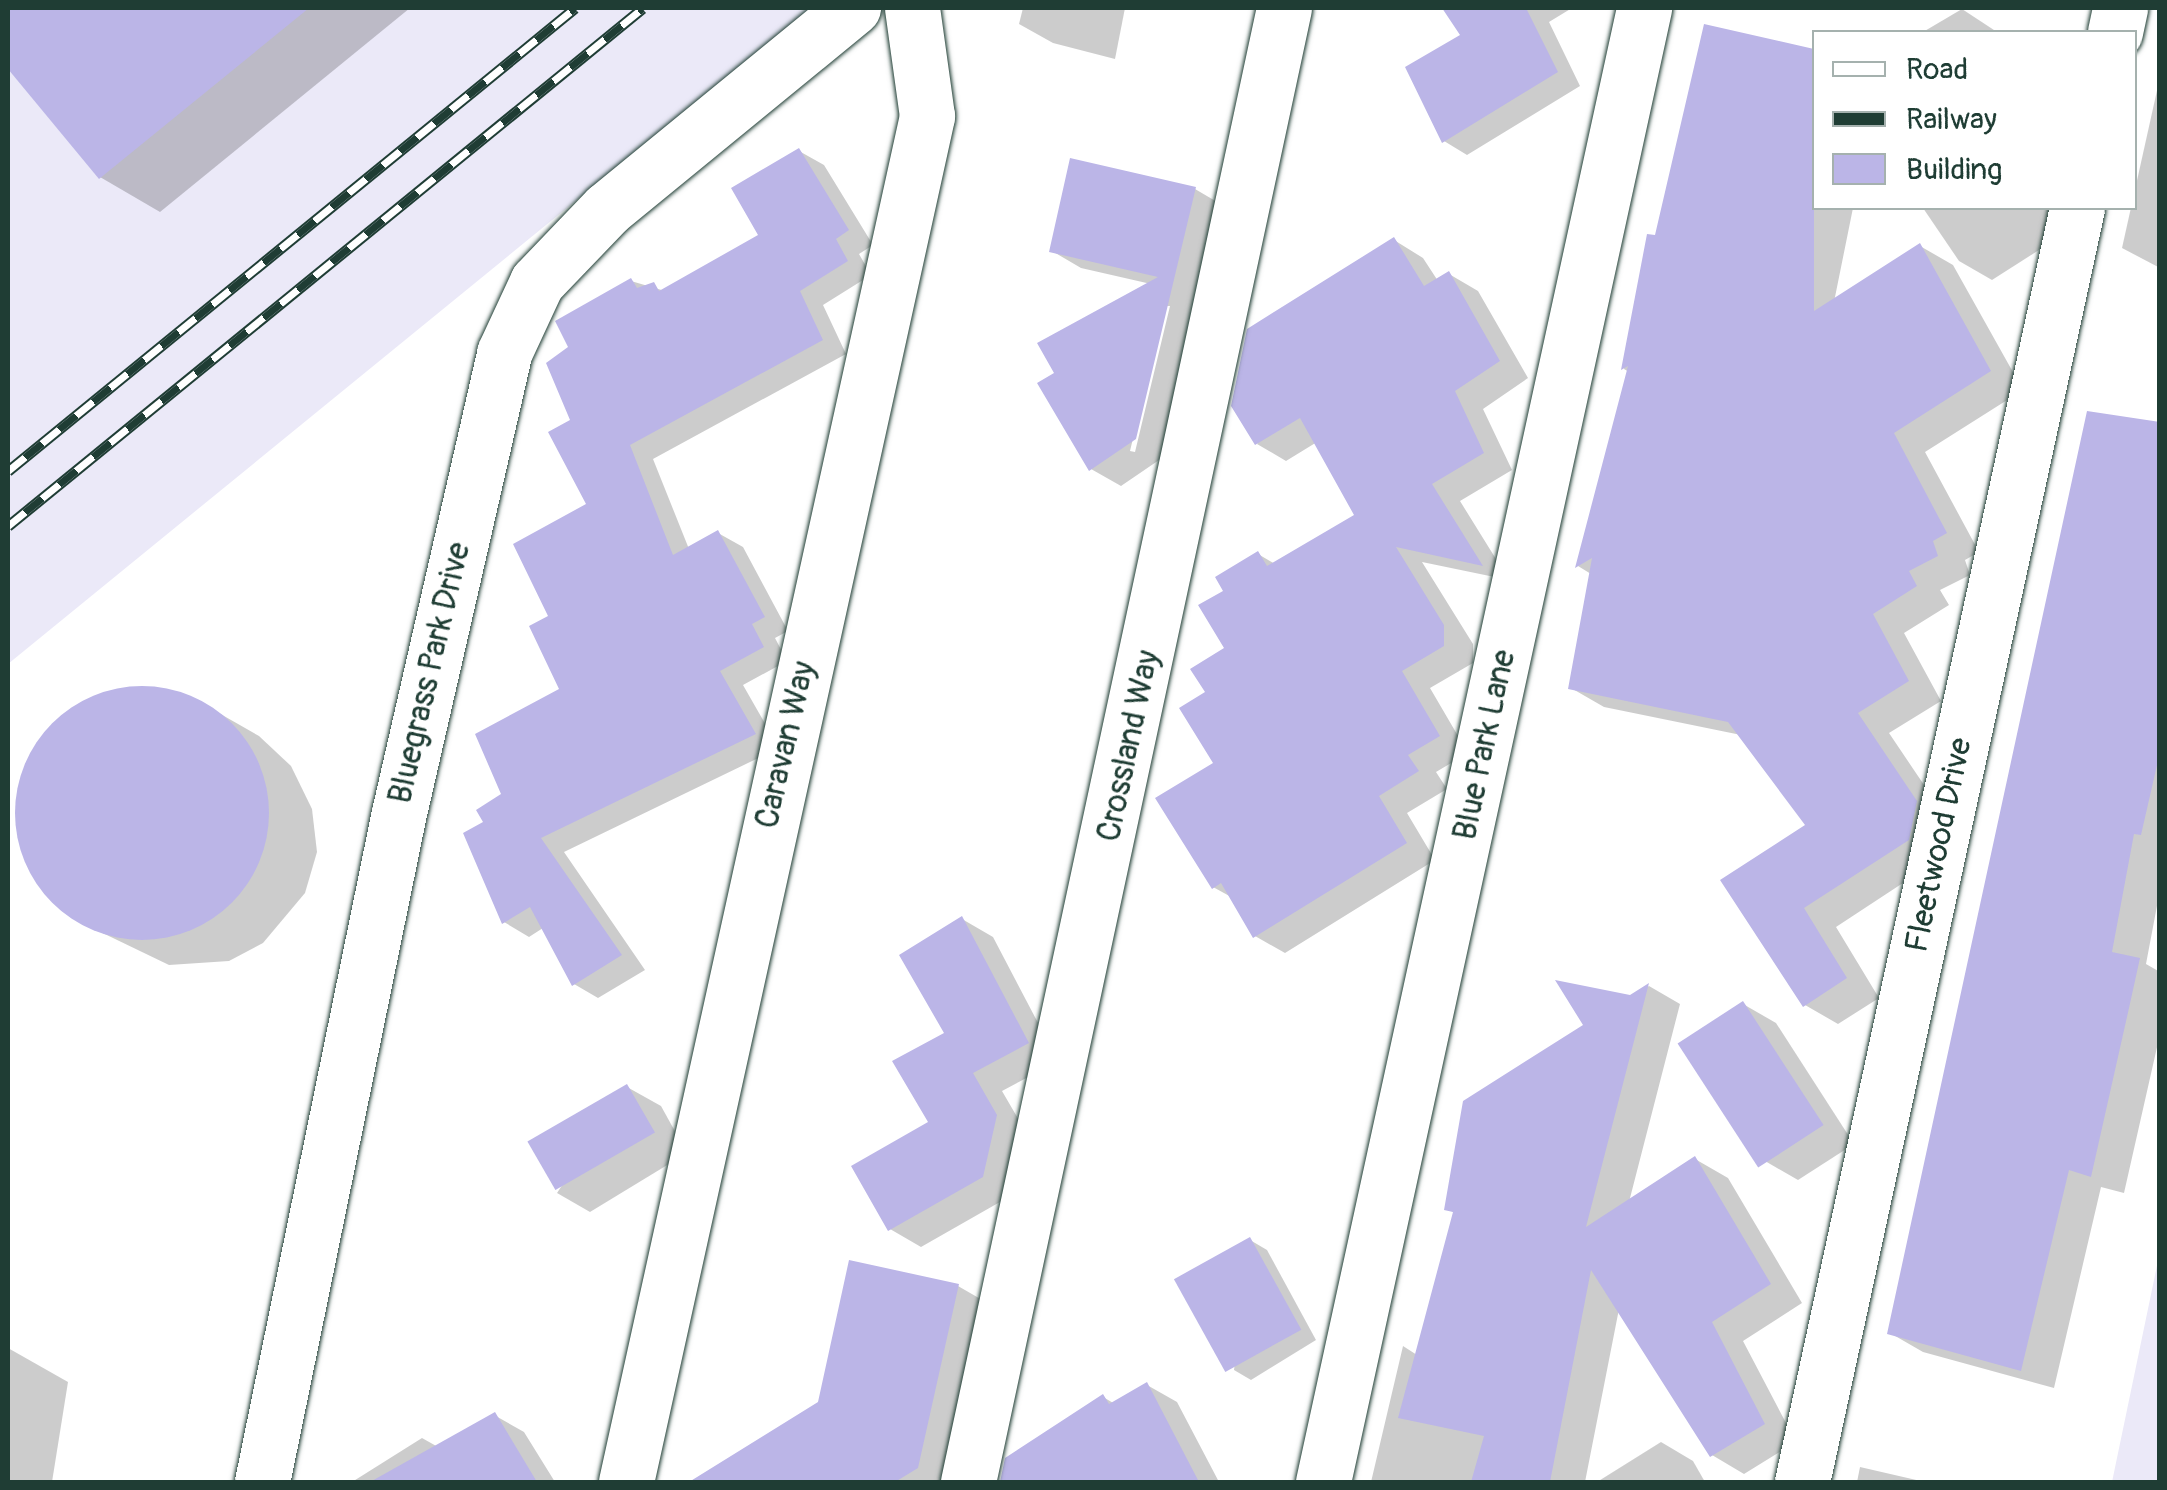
<!DOCTYPE html>
<style>
body{margin:0}
#map{position:relative;width:2167px;height:1490px;overflow:hidden;background:#fff;font-family:Pangolin,sans-serif}
div>[style]{position:absolute}
.built>*{inset:0;background:#ebe9f8}
.shadow>*{inset:0;background:#0003}
.building>*{inset:0;background:#bbb5e7;transform-origin:0 0}
.round{border-radius:50%}
.roads{filter:drop-shadow(0 0 2px #1f3d34) drop-shadow(0 0 2px #1f3d34)}
.street>*{height:55px;margin:-27.5px;padding:0 27.5px;transform-origin:27.5px;border-radius:27.5px;background:#fff}
.rail>*{height:11px;margin-top:-5.5px;transform-origin:0;background:repeating-linear-gradient(90deg,#fff 0 22px,#1f3d34 0 44px);box-sizing:border-box;border-block:2px solid #1f3d34}
span{translate:-50% -50%;white-space:nowrap;text-align:center;line-height:1.15;-webkit-text-stroke:9px #fff;paint-order:stroke}
.street-label{font-size:32px;color:#1f3d34}
.frame{position:absolute;inset:0;border:10px solid #1f3d34;pointer-events:none}
.legend{position:absolute;left:1812px;top:30px;width:325px;height:180px;box-sizing:border-box;background:#fff;border:2px solid #a5b1ae;margin:0;padding:12px 18px;list-style:none;font-size:30px;color:#1f3d34}
.legend li{display:flex;align-items:center;gap:20px;height:50px}
.legend b{width:50px;border:2px solid #a5b1ae}
</style>
<div id="map">
<div class="built">
<div style="clip-path:polygon(8px 8px,812px 8px,8px 664px)"></div>
<div style="clip-path:polygon(2159px 1256px,2159px 1482px,2112px 1482px)"></div>
</div>
<div class="shadow">
<div style="clip-path:polygon(8px 8px,410px 8px,160px 212px,100px 177px,8px 65px)"></div>
<div style="clip-path:polygon(1023px 8px,1125px 8px,1115px 59px,1053px 43px,1019px 24px)"></div>
<div style="clip-path:polygon(1445px 8px,1572px 8px,1549px 22px,1580px 86px,1467px 155px,1444px 141px,1464px 36px)"></div>
<div style="clip-path:polygon(1962px 9px,1997px 32px,1923px 32px)"></div>
<div style="clip-path:polygon(1706px 27px,1814px 51px,1814px 208px,1853px 208px,1834px 302px,1920px 246px,1953px 265px,2023px 390px,1925px 452px,1979px 552px,1965px 560px,1970px 575px,1940px 590px,1949px 605px,1904px 633px,1941px 701px,1889px 733px,1949px 822px,1941px 858px,1836px 927px,1879px 998px,1838px 1024px,1805px 1005px,1724px 881px,1809px 826px,1741px 735px,1604px 707px,1571px 688px,1591px 574px,1578px 566px,1629px 372px,1624px 369px,1649px 237px,1657px 238px)"></div>
<div style="clip-path:polygon(2160px 77px,2160px 268px,2122px 248px)"></div>
<div style="clip-path:polygon(799px 151px,824px 165px,873px 245px,859px 254px,871px 275px,823px 305px,846px 354px,653px 459px,689px 549px,718px 533px,743px 547px,788px 631px,775px 638px,787px 661px,743px 685px,779px 748px,564px 852px,645px 970px,598px 998px,574px 984px,543px 928px,529px 937px,504px 922px,486px 823px,563px 690px,551px 617px,590px 505px,573px 421px,571px 347px,631px 281px,665px 291px,762px 236px)"></div>
<div style="clip-path:polygon(evenodd,1195px 189px,1224px 206px,1165px 456px,1121px 486px,1091px 469px,1057px 374px,1151px 284px,1081px 268px,1052px 251px,1195px 189px,1165px 306px,1170px 306px,1135px 452px,1130px 451px,1165px 306px)"></div>
<div style="clip-path:polygon(1923px 208px,2047px 208px,2064px 234px,1992px 280px,1959px 261px)"></div>
<div style="clip-path:polygon(1394px 240px,1423px 258px,1438px 281px,1449px 274px,1478px 291px,1528px 378px,1483px 409px,1512px 470px,1460px 501px,1509px 580px,1422px 562px,1473px 644px,1473px 663px,1430px 688px,1468px 753px,1436px 772px,1447px 789px,1407px 813px,1435px 860px,1285px 953px,1255px 936px,1233px 898px,1213px 887px,1217px 763px,1209px 692px,1227px 649px,1226px 592px,1258px 554px,1275px 564px,1358px 516px,1317px 442px,1286px 461px,1257px 444px)"></div>
<div style="clip-path:polygon(2160px 427px,2160px 890px,2146px 964px,2160px 972px,2160px 1034px,2124px 1193px,2101px 1187px,2054px 1388px,1923px 1352px,1890px 1333px)"></div>
<div style="clip-path:polygon(143px 687px,210px 708px,259px 736px,291px 766px,312px 809px,317px 852px,305px 893px,263px 943px,229px 961px,169px 965px,86px 925px,44px 890px,19px 835px,20px 784px,32px 752px,60px 718px,105px 694px)"></div>
<div style="clip-path:polygon(962px 919px,993px 937px,1058px 1061px,1002px 1091px,1027px 1134px,1014px 1194px,921px 1247px,890px 1229px,932px 1123px)"></div>
<div style="clip-path:polygon(1649px 986px,1680px 1004px,1629px 1202px,1695px 1159px,1728px 1178px,1802px 1303px,1743px 1341px,1796px 1442px,1744px 1474px,1712px 1455px,1619px 1309px,1585px 1482px,1371px 1482px,1403px 1346px,1417px 1355px,1455px 1213px,1446px 1208px,1630px 998px)"></div>
<div style="clip-path:polygon(1743px 1004px,1776px 1023px,1854px 1144px,1798px 1180px,1765px 1161px)"></div>
<div style="clip-path:polygon(627px 1087px,661px 1106px,687px 1153px,590px 1212px,557px 1193px)"></div>
<div style="clip-path:polygon(1250px 1240px,1267px 1250px,1316px 1340px,1251px 1380px,1234px 1370px)"></div>
<div style="clip-path:polygon(958px 1286px,984px 1301px,943px 1482px,694px 1482px,821px 1404px)"></div>
<div style="clip-path:polygon(8px 1348px,68px 1382px,52px 1482px,8px 1482px)"></div>
<div style="clip-path:polygon(1147px 1385px,1177px 1402px,1219px 1482px,1038px 1482px,1020px 1451px,1103px 1397px,1115px 1404px)"></div>
<div style="clip-path:polygon(494px 1415px,524px 1432px,555px 1482px,352px 1482px,422px 1438px,438px 1447px)"></div>
<div style="clip-path:polygon(1661px 1442px,1693px 1461px,1705px 1482px,1597px 1482px)"></div>
<div style="clip-path:polygon(1860px 1467px,1925px 1482px,1857px 1482px)"></div>
</div>
<div class="building">
<div style="clip-path:polygon(8px 8px,309px 8px,99px 179px,8px 69px)"></div>
<div style="clip-path:polygon(1442px 8px,1526px 8px,1558px 72px,1442px 143px,1405px 67px,1460px 35px)"></div>
<div style="clip-path:polygon(1704px 24px,1814px 49px,1814px 311px,1920px 243px,1991px 371px,1894px 433px,1947px 533px,1933px 541px,1938px 556px,1909px 571px,1917px 586px,1873px 614px,1909px 681px,1858px 713px,1917px 801px,1909px 840px,1804px 908px,1847px 978px,1803px 1007px,1720px 880px,1805px 825px,1728px 722px,1568px 689px,1592px 558px,1575px 568px,1628px 366px,1621px 370px,1647px 234px,1655px 235px)"></div>
<div style="clip-path:polygon(799px 148px,849px 230px,836px 239px,848px 261px,800px 291px,823px 340px,630px 445px,673px 555px,718px 530px,765px 617px,752px 624px,764px 647px,720px 671px,756px 734px,541px 838px,622px 955px,572px 986px,530px 907px,502px 924px,463px 833px,483px 822px,476px 810px,501px 794px,475px 734px,559px 689px,529px 626px,548px 616px,513px 544px,586px 504px,548px 432px,570px 420px,546px 363px,568px 347px,555px 321px,631px 278px,637px 288px,654px 282px,659px 291px,758px 235px,731px 188px)"></div>
<div style="clip-path:polygon(1070px 158px,1196px 187px,1136px 439px,1089px 471px,1037px 383px,1054px 373px,1037px 343px,1158px 277px,1049px 252px)"></div>
<div style="clip-path:polygon(1394px 237px,1424px 286px,1449px 271px,1500px 361px,1455px 391px,1484px 453px,1432px 484px,1483px 566px,1396px 547px,1444px 625px,1444px 646px,1402px 671px,1440px 736px,1408px 755px,1419px 771px,1379px 796px,1407px 843px,1253px 938px,1221px 883px,1212px 889px,1155px 798px,1213px 763px,1179px 708px,1205px 692px,1190px 669px,1224px 648px,1198px 605px,1223px 591px,1215px 577px,1258px 551px,1267px 566px,1354px 515px,1300px 418px,1255px 445px,1231px 406px,1247px 329px)"></div>
<div style="clip-path:polygon(2087px 411px,2160px 422px,2160px 752px,2141px 835px,2134px 834px,2112px 952px,2140px 958px,2129px 1008px,2091px 1177px,2069px 1170px,2021px 1371px,1887px 1334px)"></div>
<div class="round" style="left:15px;top:686px;width:254px;height:254px"></div>
<div style="clip-path:polygon(962px 916px,1029px 1043px,973px 1073px,997px 1115px,983px 1177px,888px 1231px,851px 1166px,928px 1122px,892px 1061px,944px 1033px,899px 955px)"></div>
<div style="clip-path:polygon(1555px 980px,1630px 995px,1649px 983px,1586px 1227px,1695px 1156px,1771px 1284px,1712px 1322px,1765px 1424px,1710px 1457px,1591px 1270px,1550px 1482px,1471px 1482px,1484px 1436px,1398px 1418px,1453px 1212px,1444px 1210px,1463px 1101px,1583px 1025px)"></div>
<div style="left:1743px;top:1001px;width:148px;height:78px;rotate:57deg"></div>
<div style="left:627px;top:1084px;width:56px;height:115px;rotate:60deg"></div>
<div style="left:1250px;top:1237px;width:106px;height:87px;rotate:61deg"></div>
<div style="clip-path:polygon(849px 1260px,959px 1284px,918px 1468px,895px 1482px,689px 1482px,818px 1402px)"></div>
<div style="clip-path:polygon(1147px 1382px,1199px 1482px,1000px 1482px,1005px 1458px,1103px 1394px,1109px 1404px)"></div>
<div style="clip-path:polygon(495px 1412px,537px 1482px,370px 1482px)"></div>
</div>
<div class="roads">
<div class="street">
<div style="left:2115px;top:32px;width:25px;rotate:-78deg"></div>
<div style="left:262px;top:1482px;width:679px;rotate:-78.44deg"></div>
<div style="left:398px;top:817px;width:476px;rotate:-77.1deg"></div>
<div style="left:504px;top:353px;width:78px;rotate:-65.1deg"></div>
<div style="left:537px;top:282px;width:101px;rotate:-46.2deg"></div>
<div style="left:607px;top:209px;width:318px;rotate:-39.3deg"></div>
<div style="left:626px;top:1482px;width:1399px;rotate:-77.57deg"></div>
<div style="left:927px;top:116px;width:109px;rotate:-97.9deg"></div>
<div style="left:968px;top:1482px;width:1507px;rotate:-77.9deg"></div>
<div style="left:1323px;top:1482px;width:1509px;rotate:-77.71deg"></div>
<div style="left:1802px;top:1482px;width:1303px;rotate:-77.82deg"></div>
</div>
</div>
<div class="rail">
<div style="left:8px;top:471px;width:732px;rotate:-39.23deg"></div>
<div style="left:8px;top:526px;width:819px;rotate:-39.21deg"></div>
</div>
<div class="street-label">
<span style="left:430px;top:673px;rotate:-77deg">Bluegrass Park Drive</span>
<span style="left:786px;top:745px;rotate:-77deg">Caravan Way</span>
<span style="left:1485px;top:745px;rotate:-78deg">Blue Park Lane</span>
<span style="left:1129px;top:746px;rotate:-78deg">Crossland Way</span>
<span style="left:1939px;top:845px;rotate:-78deg">Fleetwood Drive</span>
</div>
<div class="frame"></div>
<ul class="legend">
<li><b style="height:12px;background:#fff"></b>Road</li>
<li><b style="height:12px;background:#1f3d34"></b>Railway</li>
<li><b style="height:28px;background:#bbb5e7"></b>Building</li>
</ul>
</div>
